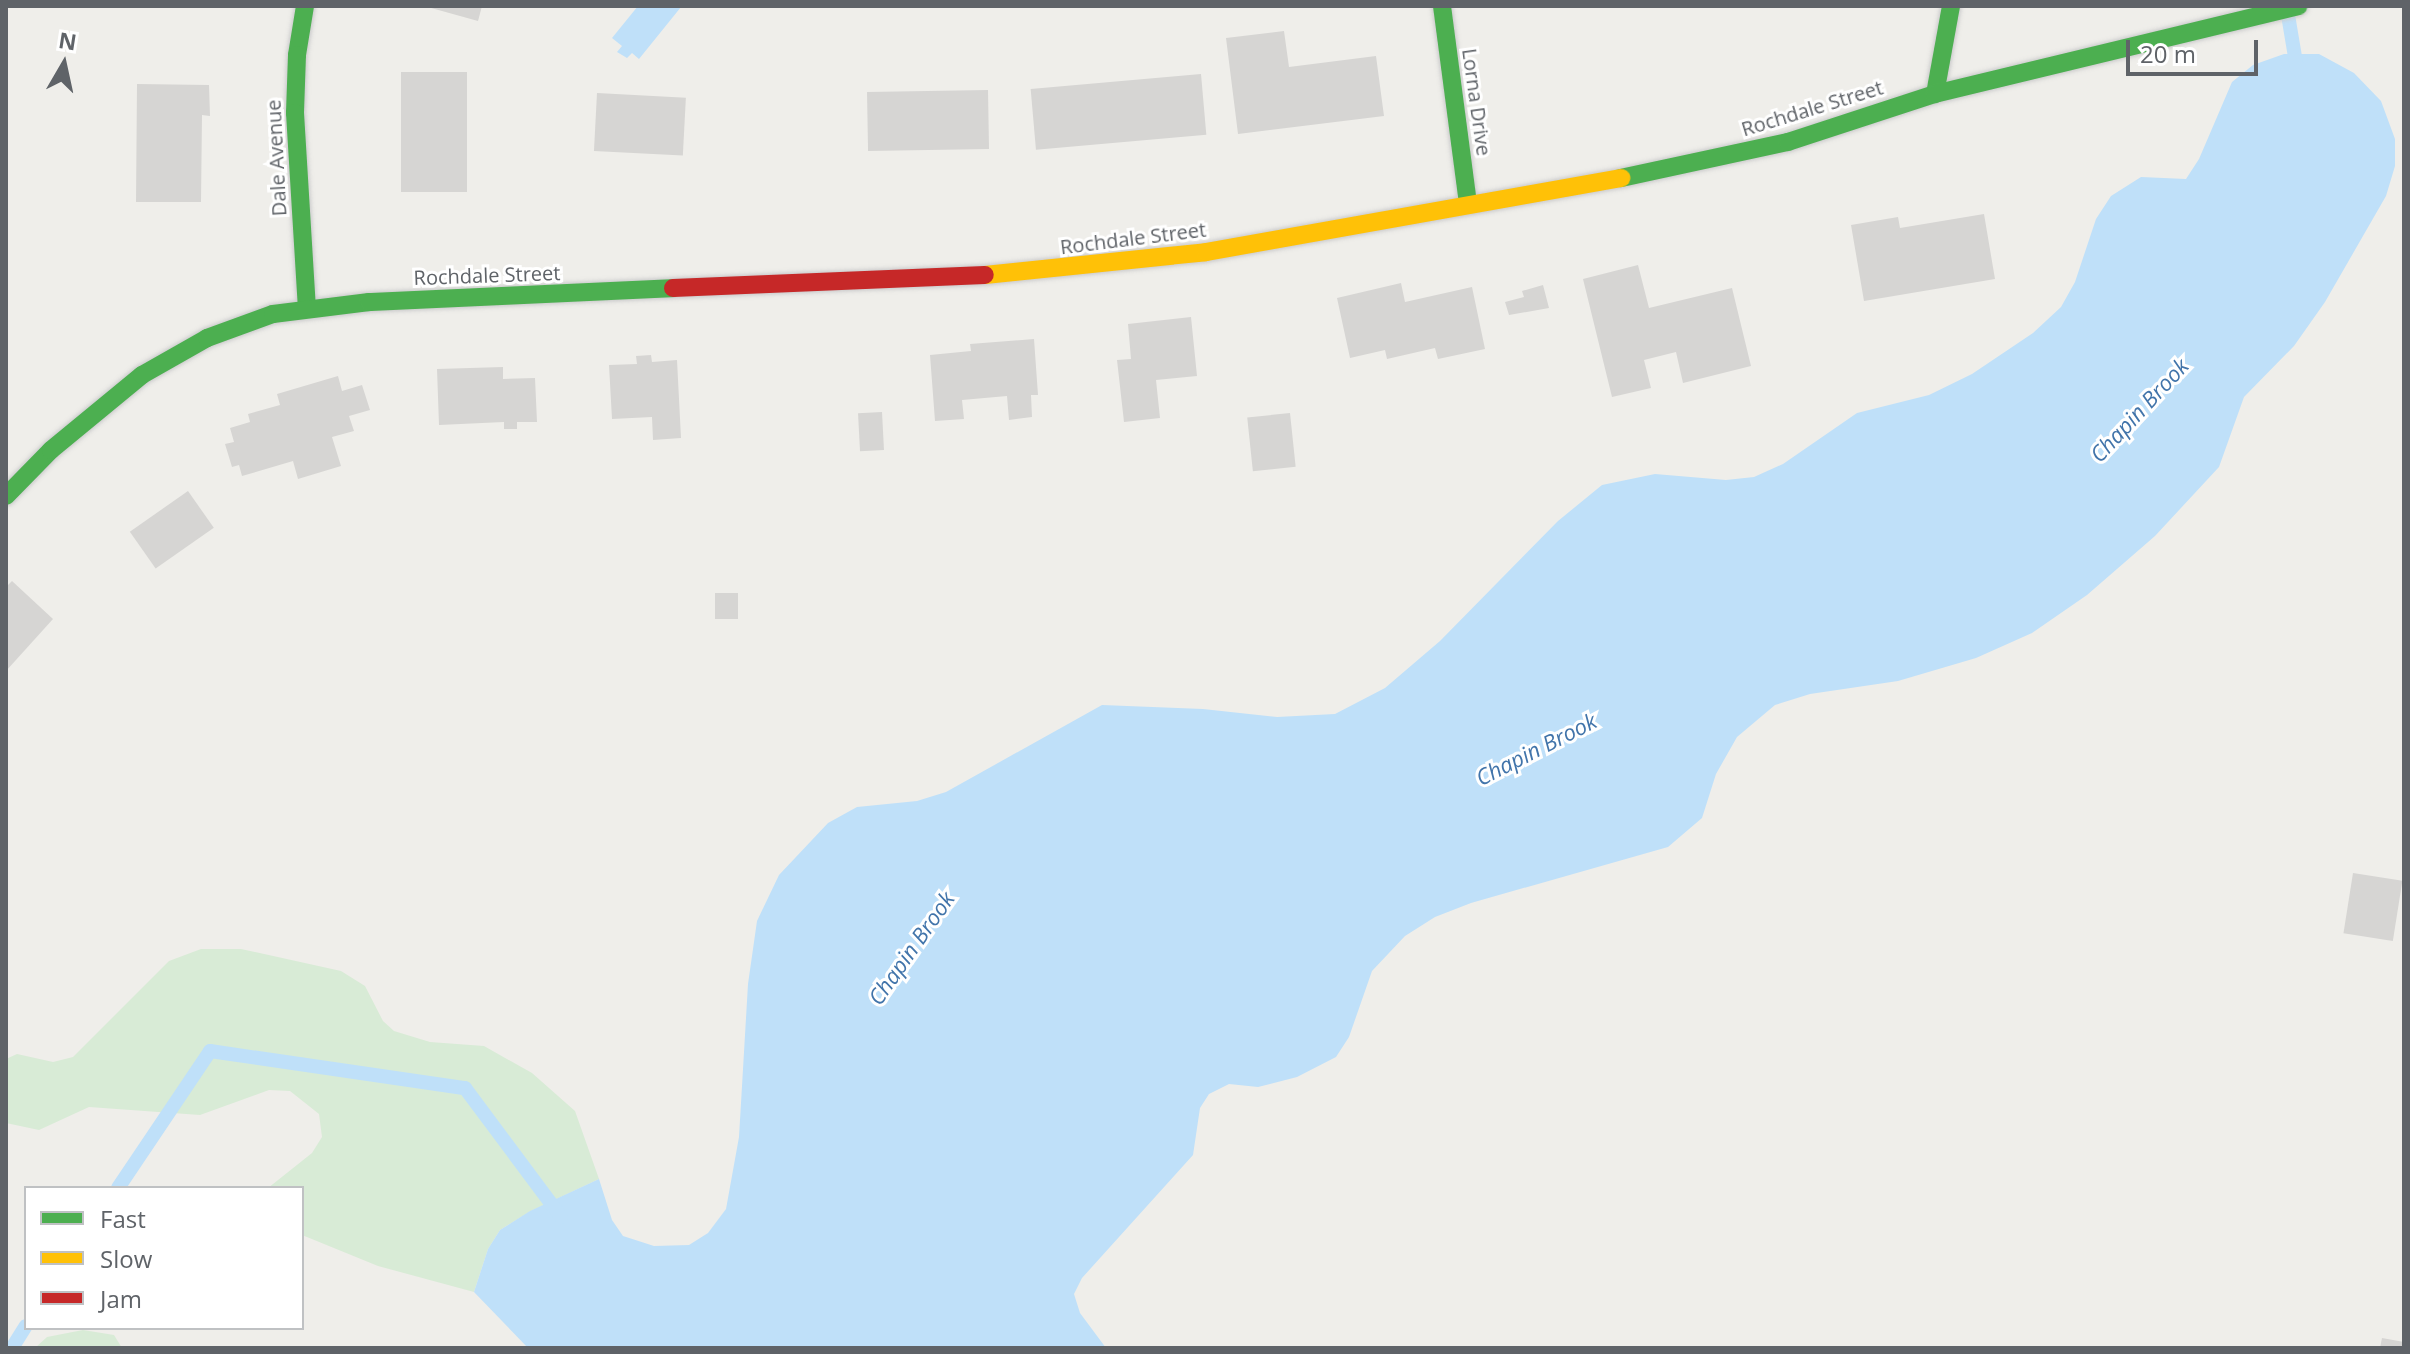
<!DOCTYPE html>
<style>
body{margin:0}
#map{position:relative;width:2410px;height:1354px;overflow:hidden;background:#efeeea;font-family:"Open Sans",sans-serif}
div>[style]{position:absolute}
.green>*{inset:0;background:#d8ebd6}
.water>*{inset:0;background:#bfe0f9}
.stream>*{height:14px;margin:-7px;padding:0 7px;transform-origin:7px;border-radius:7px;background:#bfe0f9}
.building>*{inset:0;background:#d6d5d3;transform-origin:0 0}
.roads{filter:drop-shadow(0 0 2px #cacacb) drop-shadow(0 0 2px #cacacb)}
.fast>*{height:18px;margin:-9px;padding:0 9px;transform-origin:9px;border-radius:9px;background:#4caf50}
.slow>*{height:18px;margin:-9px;padding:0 9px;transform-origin:9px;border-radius:9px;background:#ffc107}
.jam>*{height:18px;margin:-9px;padding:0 9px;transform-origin:9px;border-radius:9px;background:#c62828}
span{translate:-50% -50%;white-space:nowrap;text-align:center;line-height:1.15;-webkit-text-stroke:6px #fff;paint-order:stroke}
.street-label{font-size:20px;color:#5f6368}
.water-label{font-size:22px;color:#4174aa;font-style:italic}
.frame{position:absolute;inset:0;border:8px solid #5f6368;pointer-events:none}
.legend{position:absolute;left:24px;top:1186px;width:280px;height:144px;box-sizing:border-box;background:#fff;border:2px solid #bfc1c3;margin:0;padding:10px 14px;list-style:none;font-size:24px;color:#5f6368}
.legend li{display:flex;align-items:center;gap:16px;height:40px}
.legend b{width:40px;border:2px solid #bfc1c3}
.north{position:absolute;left:24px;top:24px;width:80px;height:80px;-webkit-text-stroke:6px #fff;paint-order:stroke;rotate:9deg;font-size:22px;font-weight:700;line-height:32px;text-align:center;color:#5f6368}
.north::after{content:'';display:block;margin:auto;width:28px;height:36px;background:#5f6368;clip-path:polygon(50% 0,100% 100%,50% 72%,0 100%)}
.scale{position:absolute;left:2126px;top:40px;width:132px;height:36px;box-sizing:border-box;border:4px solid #5f6368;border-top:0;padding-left:10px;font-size:24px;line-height:28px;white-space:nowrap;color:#5f6368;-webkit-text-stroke:6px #fff;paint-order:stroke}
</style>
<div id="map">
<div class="green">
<div style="clip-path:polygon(201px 949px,241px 949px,341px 971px,365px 986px,383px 1021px,394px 1031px,430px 1042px,484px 1046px,532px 1073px,575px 1111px,599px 1179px,531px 1211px,500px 1230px,488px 1249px,474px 1292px,378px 1266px,302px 1235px,302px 1188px,268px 1188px,312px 1153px,322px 1137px,319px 1114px,290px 1091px,269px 1090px,200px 1115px,89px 1107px,39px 1130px,6px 1123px,6px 1059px,17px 1054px,53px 1062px,73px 1057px,169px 961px)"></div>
<div style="clip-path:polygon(83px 1330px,114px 1335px,122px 1348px,35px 1348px,47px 1337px)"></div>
</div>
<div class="water">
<div style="clip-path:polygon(638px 6px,681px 7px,639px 59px,632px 53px,627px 58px,617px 52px,622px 46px,612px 38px)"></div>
<div style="clip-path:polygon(2284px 54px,2319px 54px,2354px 73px,2381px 101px,2395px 139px,2395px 166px,2386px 196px,2325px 302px,2294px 346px,2244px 397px,2219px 467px,2155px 536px,2087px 595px,2032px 633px,1976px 658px,1898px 681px,1810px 694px,1775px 705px,1737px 737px,1716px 774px,1702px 818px,1668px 847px,1471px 903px,1435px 917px,1405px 936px,1372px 971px,1349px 1037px,1336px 1057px,1297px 1077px,1258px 1087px,1229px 1084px,1209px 1094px,1200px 1108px,1193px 1155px,1082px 1278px,1074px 1294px,1080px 1313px,1106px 1348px,528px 1348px,474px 1292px,488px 1249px,500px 1230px,530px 1211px,599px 1179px,612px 1220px,623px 1236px,654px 1246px,689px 1245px,708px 1233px,726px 1209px,739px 1137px,748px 984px,757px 921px,779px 875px,828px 823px,857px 807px,917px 801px,946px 792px,1102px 705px,1203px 709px,1277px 717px,1335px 714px,1385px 688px,1440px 641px,1558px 521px,1602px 485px,1655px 474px,1726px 480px,1754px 477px,1783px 464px,1857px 413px,1929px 395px,1972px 374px,2033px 333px,2061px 307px,2075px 282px,2096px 219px,2111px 196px,2141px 177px,2186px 179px,2199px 159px,2232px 82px,2253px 65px)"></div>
</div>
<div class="stream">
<div style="left:2288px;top:15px;width:55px;rotate:80.5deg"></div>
<div style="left:118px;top:1188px;width:165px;rotate:-56.1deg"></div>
<div style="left:210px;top:1051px;width:258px;rotate:8.3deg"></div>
<div style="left:465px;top:1088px;width:161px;rotate:53.3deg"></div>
<div style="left:12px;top:1348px;width:26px;rotate:-58deg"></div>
</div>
<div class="building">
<div style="clip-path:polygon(424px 6px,482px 6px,478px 21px)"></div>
<div style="clip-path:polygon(1284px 31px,1289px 67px,1376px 56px,1384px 116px,1238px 134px,1226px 38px)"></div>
<div style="left:467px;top:72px;width:120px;height:66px;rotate:90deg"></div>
<div style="left:1201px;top:74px;width:61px;height:171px;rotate:85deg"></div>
<div style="clip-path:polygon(137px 84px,209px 85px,210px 116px,202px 115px,201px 202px,136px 202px)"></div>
<div style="left:988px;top:90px;width:59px;height:121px;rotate:89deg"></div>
<div style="left:597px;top:93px;width:89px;height:58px;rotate:3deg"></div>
<div style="clip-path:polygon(1984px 214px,1995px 279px,1864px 301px,1851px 225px,1898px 217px,1900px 228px)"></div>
<div style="clip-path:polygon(1638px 265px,1649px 308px,1732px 288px,1751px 366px,1683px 383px,1676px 352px,1644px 360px,1651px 388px,1612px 397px,1583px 279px)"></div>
<div style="clip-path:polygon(1401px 283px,1405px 302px,1472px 287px,1485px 349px,1438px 359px,1435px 348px,1387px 359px,1385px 350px,1350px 358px,1337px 298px)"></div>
<div style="clip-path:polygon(1543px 285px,1549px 308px,1509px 315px,1505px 302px,1524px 297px,1522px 291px)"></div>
<div style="clip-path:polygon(1191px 317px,1197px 376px,1156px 380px,1160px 418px,1124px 422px,1117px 360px,1131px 359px,1128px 324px)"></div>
<div style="clip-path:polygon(1034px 339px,1038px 395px,1031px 395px,1032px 417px,1009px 420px,1007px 396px,962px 400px,964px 419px,935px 421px,930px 355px,971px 351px,970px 344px)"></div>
<div style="clip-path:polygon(651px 355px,652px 362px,677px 360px,681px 438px,653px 440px,652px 417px,612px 419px,609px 365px,637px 364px,636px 356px)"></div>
<div style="clip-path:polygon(503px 367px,503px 379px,535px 378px,537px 422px,517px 422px,517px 429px,504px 429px,504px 422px,439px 425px,437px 369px)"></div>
<div style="clip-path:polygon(338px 376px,342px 391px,362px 385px,370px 410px,349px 416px,354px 431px,332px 437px,341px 466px,298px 479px,293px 461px,242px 476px,239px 465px,232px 467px,225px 444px,234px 442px,230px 428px,250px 422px,248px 414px,280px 405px,277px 394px)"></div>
<div style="left:882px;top:412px;width:38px;height:24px;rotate:87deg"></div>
<div style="left:1290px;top:413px;width:54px;height:43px;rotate:84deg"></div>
<div style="left:188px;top:491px;width:45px;height:71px;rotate:55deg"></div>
<div style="clip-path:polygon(12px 581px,53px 619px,6px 671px,6px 587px)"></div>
<div style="left:715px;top:593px;width:23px;height:26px"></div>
<div style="left:2353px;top:873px;width:50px;height:61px;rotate:9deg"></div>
<div style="clip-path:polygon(2382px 1338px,2404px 1342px,2403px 1348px,2380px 1348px)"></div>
</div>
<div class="roads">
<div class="fast">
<div style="left:305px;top:6px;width:50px;rotate:99.3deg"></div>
<div style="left:297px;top:55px;width:58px;rotate:92deg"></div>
<div style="left:295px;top:113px;width:196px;rotate:86.5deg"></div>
<div style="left:1442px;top:6px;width:200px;rotate:82.5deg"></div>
<div style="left:1935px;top:94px;width:89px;rotate:-79.7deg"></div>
<div style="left:1621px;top:178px;width:171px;rotate:-12.2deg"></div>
<div style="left:1788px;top:142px;width:155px;rotate:-18.1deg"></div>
<div style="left:1935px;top:94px;width:374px;rotate:-13.6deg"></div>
<div style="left:6px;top:496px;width:64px;rotate:-45.6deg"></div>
<div style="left:51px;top:450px;width:118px;rotate:-39.5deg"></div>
<div style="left:142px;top:375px;width:75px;rotate:-29.6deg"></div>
<div style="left:207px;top:338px;width:70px;rotate:-20deg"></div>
<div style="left:273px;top:314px;width:97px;rotate:-7.1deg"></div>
<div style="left:369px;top:302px;width:304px;rotate:-2.6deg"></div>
</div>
<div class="slow">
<div style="left:985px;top:275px;width:222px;rotate:-5.9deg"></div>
<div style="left:1206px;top:252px;width:422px;rotate:-10.1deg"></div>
</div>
<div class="jam">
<div style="left:673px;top:288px;width:312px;rotate:-2.4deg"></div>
</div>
</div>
<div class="street-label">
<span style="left:1477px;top:102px;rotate:82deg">Lorna Drive</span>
<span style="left:1812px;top:108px;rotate:-17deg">Rochdale Street</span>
<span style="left:276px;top:158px;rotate:-93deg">Dale Avenue</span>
<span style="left:1133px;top:238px;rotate:-7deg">Rochdale Street</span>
<span style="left:487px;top:275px;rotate:-2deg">Rochdale Street</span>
</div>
<div class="water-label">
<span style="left:2139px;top:410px;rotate:-47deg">Chapin Brook</span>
<span style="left:1536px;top:749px;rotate:-27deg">Chapin Brook</span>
<span style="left:911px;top:948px;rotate:-55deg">Chapin Brook</span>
</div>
<div class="frame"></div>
<ul class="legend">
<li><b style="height:10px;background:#4caf50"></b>Fast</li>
<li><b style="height:10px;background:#ffc107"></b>Slow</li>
<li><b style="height:10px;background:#c62828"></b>Jam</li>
</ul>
<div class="north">N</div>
<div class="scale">20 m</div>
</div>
